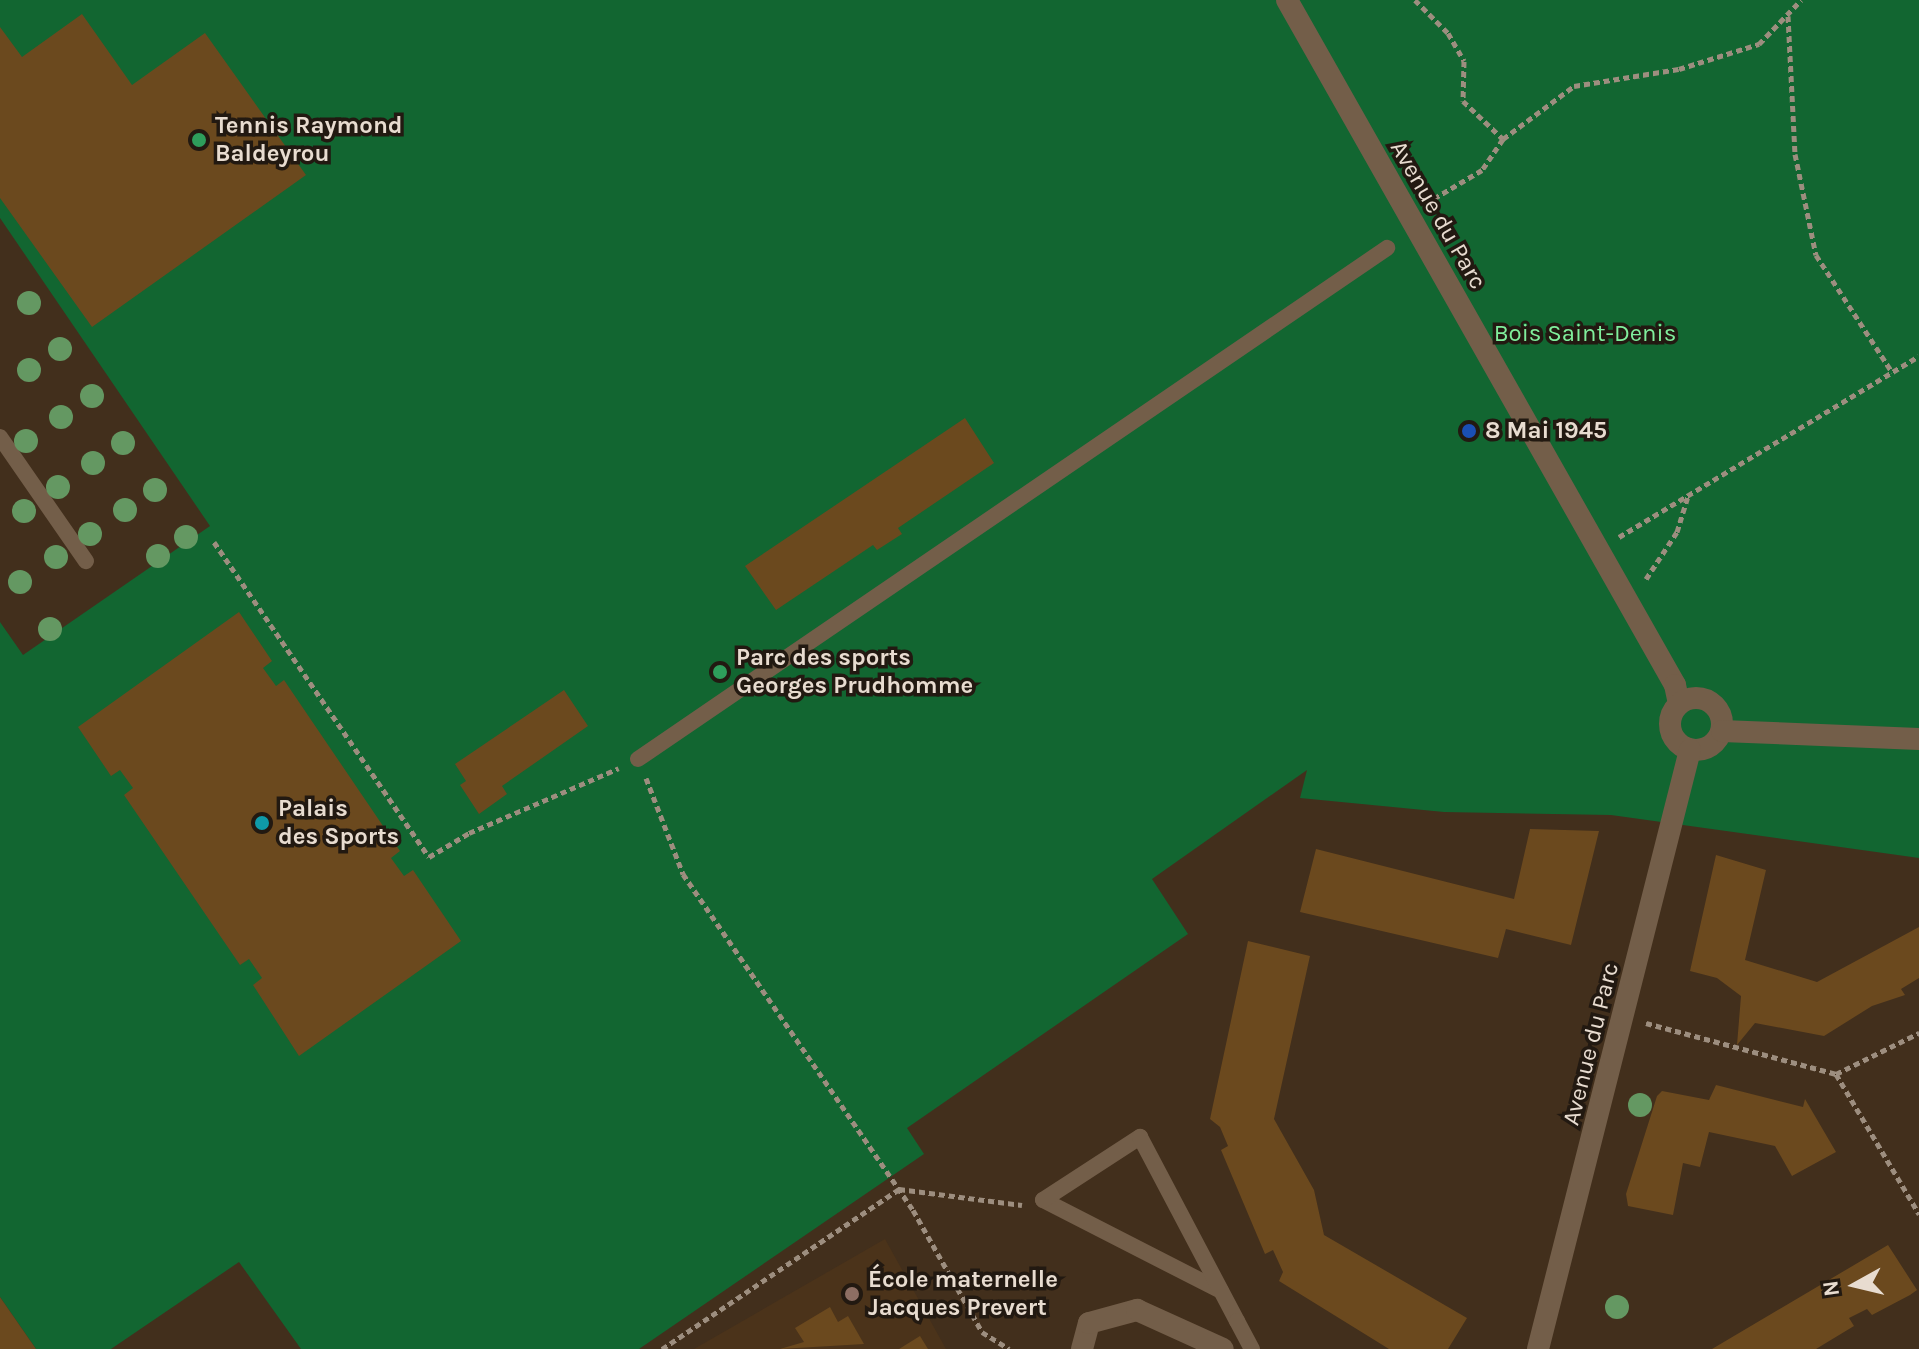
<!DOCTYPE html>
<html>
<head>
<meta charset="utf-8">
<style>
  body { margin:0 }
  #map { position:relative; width:1919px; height:1349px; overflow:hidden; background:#422f1c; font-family:Karla,sans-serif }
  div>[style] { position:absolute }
  .built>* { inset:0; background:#4b331a }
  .green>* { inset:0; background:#126631 }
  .building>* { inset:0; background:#6b491e }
  .path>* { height:5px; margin-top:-2.5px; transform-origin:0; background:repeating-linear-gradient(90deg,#9d8e7f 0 6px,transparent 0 10px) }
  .service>* { height:16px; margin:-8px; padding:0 8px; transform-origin:8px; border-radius:8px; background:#735e49 }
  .minor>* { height:22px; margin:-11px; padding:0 11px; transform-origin:11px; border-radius:11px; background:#735e49 }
  .minor>.ring { margin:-11px; padding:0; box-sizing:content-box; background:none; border:22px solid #735e49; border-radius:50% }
  .trees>* { width:24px; height:24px; margin:-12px; border-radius:50%; background:#649862 }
  .dots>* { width:22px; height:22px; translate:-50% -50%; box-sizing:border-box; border:4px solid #221911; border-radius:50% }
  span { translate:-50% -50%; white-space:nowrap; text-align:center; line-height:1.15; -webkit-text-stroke:7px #221911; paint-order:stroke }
  .poi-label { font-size:24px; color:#e8dcd0; font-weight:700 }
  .left { translate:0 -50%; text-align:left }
  .street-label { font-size:24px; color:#e8dcd0 }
  .park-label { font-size:24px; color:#80ee9c }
  .north { position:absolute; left:1815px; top:1245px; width:80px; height:80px; -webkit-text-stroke:6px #221911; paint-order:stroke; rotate:262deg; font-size:22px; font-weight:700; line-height:32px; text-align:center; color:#e8dcd0 }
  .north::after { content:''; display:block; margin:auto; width:28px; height:36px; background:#e8dcd0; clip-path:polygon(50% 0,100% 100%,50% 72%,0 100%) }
</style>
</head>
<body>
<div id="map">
  <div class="built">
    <div style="clip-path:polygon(885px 1239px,946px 1349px,694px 1349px)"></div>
  </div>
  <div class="green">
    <div style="clip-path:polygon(0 0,1919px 0,1919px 858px,1611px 815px,1444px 812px,1300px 798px,1307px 770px,1152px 879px,1188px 934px,907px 1128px,924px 1154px,639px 1349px,301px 1349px,239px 1262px,111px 1349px,36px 1349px,0 1297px,0 622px,23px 655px,210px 526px,0 218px)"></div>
  </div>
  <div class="building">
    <div style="clip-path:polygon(82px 14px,132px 85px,205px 33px,306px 175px,92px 327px,0 198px,0 27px,22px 57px)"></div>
    <div style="clip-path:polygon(965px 418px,994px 463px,898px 528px,902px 534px,877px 550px,873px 545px,776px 610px,745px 566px)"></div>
    <div style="clip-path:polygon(239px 612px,272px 661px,263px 668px,276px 686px,284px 680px,400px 851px,391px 858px,404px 876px,413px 870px,461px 941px,299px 1056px,253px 985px,262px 978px,249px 959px,240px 965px,124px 795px,133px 788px,120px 770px,111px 776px,78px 727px)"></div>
    <div style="clip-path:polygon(564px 690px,588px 726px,502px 786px,507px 794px,479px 814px,460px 785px,466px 781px,455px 764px)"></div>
    <div style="clip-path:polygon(1530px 829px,1599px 831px,1571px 945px,1506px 929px,1498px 958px,1300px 912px,1316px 849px,1514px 899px)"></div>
    <div style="clip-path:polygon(1716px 855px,1766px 870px,1745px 960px,1817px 982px,1919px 927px,1919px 978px,1901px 989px,1905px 995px,1872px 1006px,1824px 1036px,1755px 1023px,1737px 1045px,1741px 996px,1717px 978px,1690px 971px)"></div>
    <div style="clip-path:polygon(1248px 941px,1310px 956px,1274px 1119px,1314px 1190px,1324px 1235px,1467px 1318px,1448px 1349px,1389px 1349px,1279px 1281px,1283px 1272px,1273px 1250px,1265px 1254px,1221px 1150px,1228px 1146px,1220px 1127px,1210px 1119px)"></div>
    <div style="clip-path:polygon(1716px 1085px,1803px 1107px,1805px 1099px,1836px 1152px,1792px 1176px,1775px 1146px,1709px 1132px,1700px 1167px,1683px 1163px,1673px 1215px,1628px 1206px,1626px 1194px,1657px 1096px,1662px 1091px,1709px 1100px)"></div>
    <div style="clip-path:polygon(1888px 1245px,1917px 1290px,1910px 1295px,1872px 1315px,1867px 1309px,1849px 1318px,1854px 1326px,1816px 1349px,1712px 1349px)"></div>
    <div style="clip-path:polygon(0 1297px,36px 1349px,0 1349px)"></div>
    <div style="clip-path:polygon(830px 1307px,838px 1322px,848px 1316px,864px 1344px,780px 1349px,804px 1342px,795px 1328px)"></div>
    <div style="clip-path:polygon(920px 1336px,928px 1349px,899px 1349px)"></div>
  </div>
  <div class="path">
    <div style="left:1415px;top:0;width:47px;rotate:45deg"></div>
    <div style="left:1448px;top:33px;width:32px;rotate:60deg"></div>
    <div style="left:1464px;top:61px;width:40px;rotate:91.4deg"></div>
    <div style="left:1463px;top:101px;width:55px;rotate:43.5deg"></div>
    <div style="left:1503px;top:139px;width:37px;rotate:124deg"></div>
    <div style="left:1482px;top:170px;width:63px;rotate:149.3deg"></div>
    <div style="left:1788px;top:16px;width:138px;rotate:87.1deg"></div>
    <div style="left:1795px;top:154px;width:103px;rotate:78.3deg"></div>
    <div style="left:1816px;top:255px;width:140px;rotate:57deg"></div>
    <div style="left:1503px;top:139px;width:89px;rotate:-36.7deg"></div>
    <div style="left:1574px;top:86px;width:106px;rotate:-9.2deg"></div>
    <div style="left:1679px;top:69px;width:84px;rotate:-17.4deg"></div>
    <div style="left:1759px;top:44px;width:61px;rotate:-46.3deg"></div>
    <div style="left:1619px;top:537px;width:350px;rotate:-31.1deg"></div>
    <div style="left:214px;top:542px;width:381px;rotate:55.7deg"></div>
    <div style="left:429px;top:857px;width:47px;rotate:-31deg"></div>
    <div style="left:469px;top:833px;width:163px;rotate:-23.4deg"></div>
    <div style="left:1646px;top:579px;width:56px;rotate:-56.6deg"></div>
    <div style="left:1677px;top:532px;width:38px;rotate:-73deg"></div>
    <div style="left:646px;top:778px;width:103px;rotate:68.9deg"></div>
    <div style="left:683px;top:874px;width:407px;rotate:55.6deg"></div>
    <div style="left:913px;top:1210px;width:140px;rotate:60.5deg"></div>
    <div style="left:982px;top:1332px;width:32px;rotate:32deg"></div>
    <div style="left:1646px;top:1023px;width:197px;rotate:15deg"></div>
    <div style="left:1836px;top:1074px;width:163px;rotate:59.3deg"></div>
    <div style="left:1836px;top:1074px;width:93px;rotate:-26.3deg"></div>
    <div style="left:662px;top:1349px;width:286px;rotate:-34deg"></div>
    <div style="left:899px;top:1189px;width:124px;rotate:7.4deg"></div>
  </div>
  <div class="service">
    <div style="left:0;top:437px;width:151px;rotate:55.3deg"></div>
    <div style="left:638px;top:759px;width:907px;rotate:-34.3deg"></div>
    <div style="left:1221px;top:1291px;width:200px;rotate:-152.9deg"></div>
    <div style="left:1043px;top:1200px;width:116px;rotate:-33deg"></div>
    <div style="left:1140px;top:1137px;width:208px;rotate:62.2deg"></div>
    <div style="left:1237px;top:1321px;width:32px;rotate:62deg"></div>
  </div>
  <div class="minor">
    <div style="left:1287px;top:0;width:787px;rotate:60.47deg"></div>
    <div style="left:1675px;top:685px;width:19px;rotate:78deg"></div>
    <div class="ring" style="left:1670px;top:698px;width:30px;height:30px"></div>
    <div style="left:1722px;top:731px;width:197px;rotate:2.3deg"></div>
    <div style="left:1082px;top:1349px;width:27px;rotate:-75deg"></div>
    <div style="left:1089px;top:1323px;width:50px;rotate:-15.2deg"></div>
    <div style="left:1137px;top:1310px;width:94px;rotate:24.4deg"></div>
    <div style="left:1538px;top:1349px;width:618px;rotate:-75.76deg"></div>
  </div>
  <div class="trees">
    <div style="left:29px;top:303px"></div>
    <div style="left:60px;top:349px"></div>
    <div style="left:29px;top:370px"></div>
    <div style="left:92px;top:396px"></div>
    <div style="left:61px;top:417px"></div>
    <div style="left:26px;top:441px"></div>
    <div style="left:123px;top:443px"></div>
    <div style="left:93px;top:463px"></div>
    <div style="left:58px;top:487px"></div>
    <div style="left:155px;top:490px"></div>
    <div style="left:125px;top:510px"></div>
    <div style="left:24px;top:511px"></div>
    <div style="left:90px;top:534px"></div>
    <div style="left:186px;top:537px"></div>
    <div style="left:158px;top:556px"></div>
    <div style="left:56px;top:557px"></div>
    <div style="left:20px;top:582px"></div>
    <div style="left:50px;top:629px"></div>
    <div style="left:1640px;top:1105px"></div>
    <div style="left:1617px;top:1307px"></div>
  </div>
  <div class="dots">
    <div style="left:199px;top:140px;background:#2e9e5b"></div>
    <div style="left:1469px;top:431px;background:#1a4fb4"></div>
    <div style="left:720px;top:672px;background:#2e9e5b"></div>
    <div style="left:262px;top:823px;background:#0f9aa8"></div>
    <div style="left:852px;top:1294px;background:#8d6e63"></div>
  </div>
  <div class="poi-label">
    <span class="left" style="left:215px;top:140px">Tennis Raymond<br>Baldeyrou</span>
    <span class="left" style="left:1485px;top:431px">8 Mai 1945</span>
    <span class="left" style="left:736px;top:672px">Parc des sports<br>Georges Prudhomme</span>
    <span class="left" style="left:278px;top:823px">Palais<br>des Sports</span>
    <span class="left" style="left:868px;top:1294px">École maternelle<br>Jacques Prevert</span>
  </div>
  <div class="street-label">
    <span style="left:1438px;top:215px;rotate:60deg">Avenue du Parc</span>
    <span style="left:1591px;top:1044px;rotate:-76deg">Avenue du Parc</span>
  </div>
  <div class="park-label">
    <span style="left:1585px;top:334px">Bois Saint-Denis</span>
  </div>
  <div class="north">N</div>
</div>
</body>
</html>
